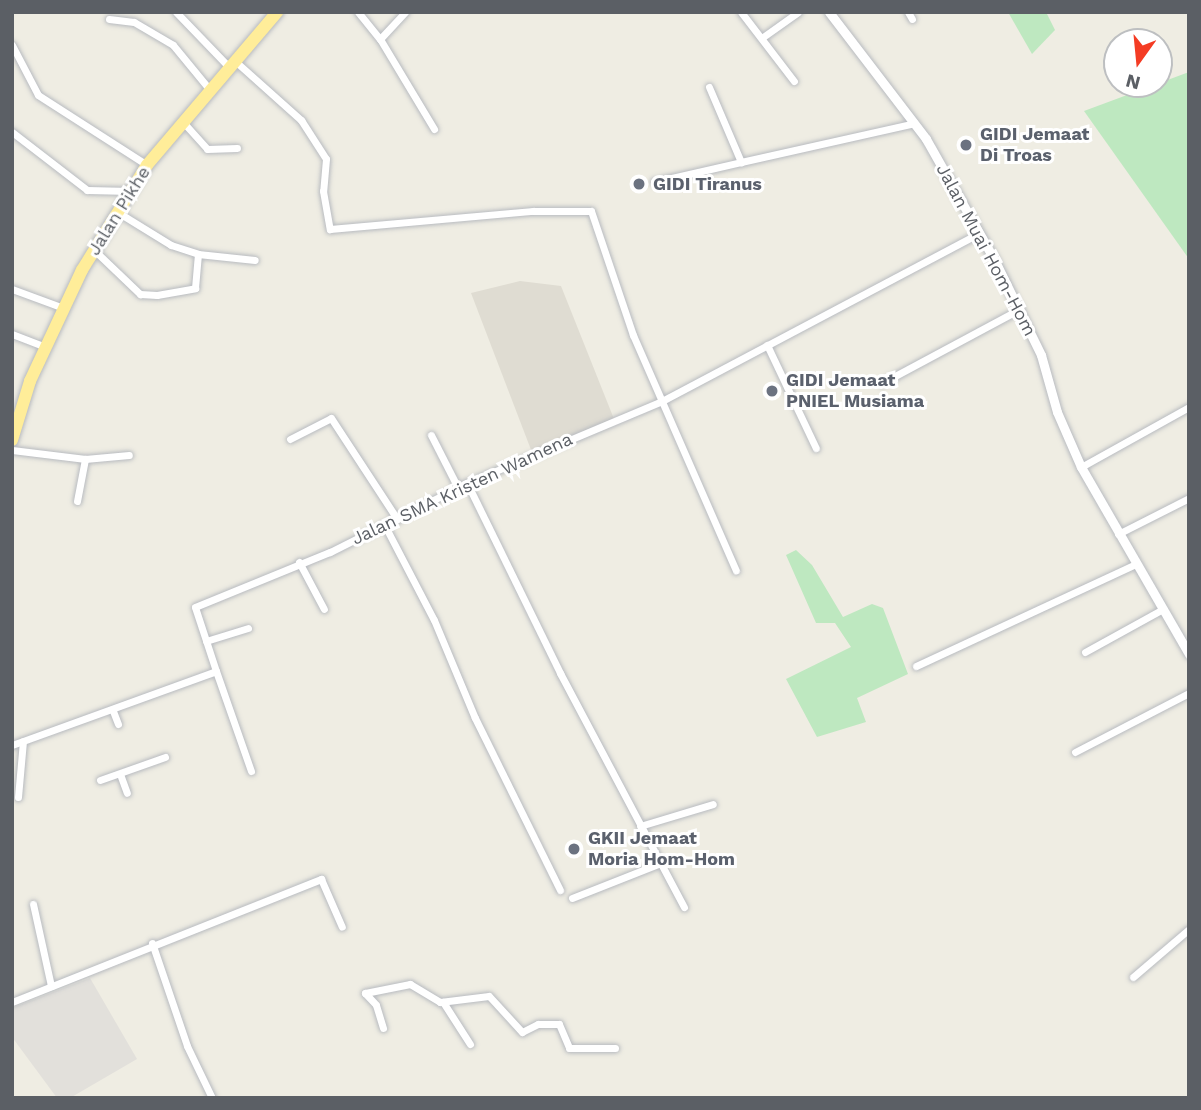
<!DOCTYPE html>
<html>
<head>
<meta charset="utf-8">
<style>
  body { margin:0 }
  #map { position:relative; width:1201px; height:1110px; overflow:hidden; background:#efede3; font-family:"Work Sans",sans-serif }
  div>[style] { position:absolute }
  .industrial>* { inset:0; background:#e2e0db }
  .education>* { inset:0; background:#dfdcd2 }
  .green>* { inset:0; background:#bee8c0 }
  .roads { filter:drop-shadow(0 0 2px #b8bbc0) drop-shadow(0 0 2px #b8bbc0) }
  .minor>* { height:7px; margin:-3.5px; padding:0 3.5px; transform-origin:3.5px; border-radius:3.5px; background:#fff }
  .tertiary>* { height:9px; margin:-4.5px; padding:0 4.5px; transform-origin:4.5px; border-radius:4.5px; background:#fff }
  .trunk>* { height:12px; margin:-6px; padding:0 6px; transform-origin:6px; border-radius:6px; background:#ffed99 }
  .dots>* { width:19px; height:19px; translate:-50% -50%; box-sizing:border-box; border:4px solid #fff; border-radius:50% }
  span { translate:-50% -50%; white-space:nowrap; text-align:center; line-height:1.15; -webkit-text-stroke:6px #fff; paint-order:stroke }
  .worship-label { font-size:18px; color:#5b616d; font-weight:700 }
  .left { translate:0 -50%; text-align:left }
  .street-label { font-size:18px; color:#5b5f65 }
  .frame { position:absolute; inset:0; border:14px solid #5b5f65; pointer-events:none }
  .north { position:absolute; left:1103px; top:28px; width:70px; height:70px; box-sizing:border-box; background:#fff; border:2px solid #bdbfc1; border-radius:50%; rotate:195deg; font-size:19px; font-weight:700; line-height:28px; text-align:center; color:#5b5f65 }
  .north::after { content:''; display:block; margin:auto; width:24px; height:32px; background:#f43c24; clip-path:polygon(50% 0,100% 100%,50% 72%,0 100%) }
</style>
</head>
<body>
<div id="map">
  <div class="industrial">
    <div style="clip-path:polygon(90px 978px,137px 1059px,70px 1098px,57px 1098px,12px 1037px,12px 1008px)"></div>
  </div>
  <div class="education">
    <div style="clip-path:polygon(520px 281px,561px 286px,614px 419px,533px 455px,471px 293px)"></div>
  </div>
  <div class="green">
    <div style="clip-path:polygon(1008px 12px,1046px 12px,1055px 30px,1032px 54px)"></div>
    <div style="clip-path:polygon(1189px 72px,1189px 259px,1084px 111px)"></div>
    <div style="clip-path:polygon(796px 550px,812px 565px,843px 617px,872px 604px,883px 608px,908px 674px,857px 698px,866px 722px,817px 737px,786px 679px,851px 647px,835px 623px,816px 623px,786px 555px)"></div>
  </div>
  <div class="roads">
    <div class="minor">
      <div style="left:176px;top:12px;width:76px;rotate:46.1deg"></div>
      <div style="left:358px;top:12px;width:35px;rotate:51deg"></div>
      <div style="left:380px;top:39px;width:105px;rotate:59deg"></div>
      <div style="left:741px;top:12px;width:87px;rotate:52.5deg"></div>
      <div style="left:908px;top:12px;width:8px;rotate:60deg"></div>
      <div style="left:109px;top:19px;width:25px;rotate:7deg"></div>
      <div style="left:134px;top:22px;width:45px;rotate:30.5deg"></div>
      <div style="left:173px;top:45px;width:58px;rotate:50.6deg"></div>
      <div style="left:763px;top:37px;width:43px;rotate:-35.5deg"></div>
      <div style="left:380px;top:39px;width:37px;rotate:-47deg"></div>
      <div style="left:12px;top:45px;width:56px;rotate:62.5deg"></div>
      <div style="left:38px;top:95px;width:130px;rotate:32.7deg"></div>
      <div style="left:235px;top:61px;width:89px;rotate:41.8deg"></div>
      <div style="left:301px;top:120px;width:46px;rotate:57.3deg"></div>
      <div style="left:326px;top:159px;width:32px;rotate:95deg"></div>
      <div style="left:323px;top:191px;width:39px;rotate:80deg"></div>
      <div style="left:330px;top:229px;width:204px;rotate:-5.1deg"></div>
      <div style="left:533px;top:211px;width:58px"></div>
      <div style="left:591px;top:211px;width:131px;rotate:71.3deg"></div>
      <div style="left:633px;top:335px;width:257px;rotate:66.4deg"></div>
      <div style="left:709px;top:87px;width:82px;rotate:66.9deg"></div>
      <div style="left:741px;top:162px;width:178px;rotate:-12.6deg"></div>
      <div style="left:183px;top:122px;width:36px;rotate:48deg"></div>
      <div style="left:207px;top:149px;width:30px;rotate:-2deg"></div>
      <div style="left:12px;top:132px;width:95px;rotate:37.7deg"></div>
      <div style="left:87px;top:190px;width:44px;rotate:1.3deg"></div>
      <div style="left:654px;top:182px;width:89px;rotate:-12.9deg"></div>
      <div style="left:119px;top:213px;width:61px;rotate:31.6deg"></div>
      <div style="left:171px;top:245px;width:28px;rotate:18deg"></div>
      <div style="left:198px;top:254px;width:57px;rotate:6deg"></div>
      <div style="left:94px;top:250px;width:64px;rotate:43.7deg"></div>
      <div style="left:140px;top:294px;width:17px;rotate:3deg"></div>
      <div style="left:157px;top:295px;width:39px;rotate:-10deg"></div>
      <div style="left:195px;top:288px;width:34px;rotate:-85deg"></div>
      <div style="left:12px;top:289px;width:52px;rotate:20.2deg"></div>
      <div style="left:12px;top:334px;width:34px;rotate:21deg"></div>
      <div style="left:767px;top:345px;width:114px;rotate:64.6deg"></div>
      <div style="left:882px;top:383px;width:157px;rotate:-28.2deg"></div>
      <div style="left:431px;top:435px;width:59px;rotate:63deg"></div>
      <div style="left:290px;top:439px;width:46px;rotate:-27.1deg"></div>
      <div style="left:331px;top:418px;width:121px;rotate:56.8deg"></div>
      <div style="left:12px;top:450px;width:74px;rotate:7deg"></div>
      <div style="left:85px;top:459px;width:44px;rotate:-5.2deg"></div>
      <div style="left:1081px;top:467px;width:124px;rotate:-29.1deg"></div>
      <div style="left:467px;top:483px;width:212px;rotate:63.9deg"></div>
      <div style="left:560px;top:673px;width:265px;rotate:62.1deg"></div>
      <div style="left:77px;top:501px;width:43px;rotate:-79.2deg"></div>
      <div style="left:384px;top:524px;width:108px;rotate:62.5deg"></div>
      <div style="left:434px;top:620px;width:106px;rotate:67.3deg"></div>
      <div style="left:475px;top:718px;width:192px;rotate:63.7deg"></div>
      <div style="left:1118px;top:534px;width:80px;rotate:-26.9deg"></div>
      <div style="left:299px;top:562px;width:53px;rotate:62deg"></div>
      <div style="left:206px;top:641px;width:44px;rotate:-17.2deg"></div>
      <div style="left:1085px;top:652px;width:87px;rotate:-28.9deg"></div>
      <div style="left:916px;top:666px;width:242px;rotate:-24.9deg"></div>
      <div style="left:216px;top:671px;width:106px;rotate:70.7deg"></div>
      <div style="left:113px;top:711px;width:14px;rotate:69deg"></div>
      <div style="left:12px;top:745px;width:217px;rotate:-19.9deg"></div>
      <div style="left:216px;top:671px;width:67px;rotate:-108.2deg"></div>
      <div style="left:195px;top:607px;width:146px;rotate:-22.2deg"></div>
      <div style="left:330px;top:552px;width:153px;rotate:-26.7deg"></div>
      <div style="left:467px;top:483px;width:212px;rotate:-22.8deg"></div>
      <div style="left:662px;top:401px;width:357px;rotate:-27.9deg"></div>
      <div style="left:1075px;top:752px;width:128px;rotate:-27.4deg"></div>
      <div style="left:120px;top:774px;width:20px;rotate:70deg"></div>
      <div style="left:100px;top:780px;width:69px;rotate:-19.5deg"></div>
      <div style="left:18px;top:797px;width:56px;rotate:-84.9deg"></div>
      <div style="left:640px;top:826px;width:76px;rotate:-16.8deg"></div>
      <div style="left:572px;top:898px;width:96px;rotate:-21.5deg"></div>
      <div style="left:33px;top:904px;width:84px;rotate:77.6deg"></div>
      <div style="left:152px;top:943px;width:109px;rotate:71.2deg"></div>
      <div style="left:187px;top:1046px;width:58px;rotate:64.3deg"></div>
      <div style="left:1133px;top:977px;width:74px;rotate:-40.6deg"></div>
      <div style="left:365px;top:993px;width:46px;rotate:-11.3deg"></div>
      <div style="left:410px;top:984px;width:35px;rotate:31deg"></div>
      <div style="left:440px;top:1002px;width:49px;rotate:-7deg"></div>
      <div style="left:489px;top:996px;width:49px;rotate:47.5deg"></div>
      <div style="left:522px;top:1032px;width:18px;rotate:-27deg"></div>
      <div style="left:538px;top:1024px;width:21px"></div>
      <div style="left:559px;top:1024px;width:26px;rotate:67deg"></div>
      <div style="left:569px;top:1048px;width:46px"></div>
      <div style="left:365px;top:993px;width:16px;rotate:47deg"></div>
      <div style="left:376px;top:1005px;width:24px;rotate:73deg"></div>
      <div style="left:12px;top:1002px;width:333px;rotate:-21.7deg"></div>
      <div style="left:321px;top:879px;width:52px;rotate:66.4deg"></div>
      <div style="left:443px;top:1002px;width:50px;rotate:57.3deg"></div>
    </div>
    <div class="tertiary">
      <div style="left:829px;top:12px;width:160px;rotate:52.6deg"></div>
      <div style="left:926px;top:139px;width:140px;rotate:60.5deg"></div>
      <div style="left:995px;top:261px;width:105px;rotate:63.9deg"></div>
      <div style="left:1041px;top:355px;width:59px;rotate:74.3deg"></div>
      <div style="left:1057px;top:412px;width:60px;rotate:66.4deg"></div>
      <div style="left:1081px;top:467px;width:216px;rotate:60deg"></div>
    </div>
    <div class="trunk">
      <div style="left:12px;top:440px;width:62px;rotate:-73deg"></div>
      <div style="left:30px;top:381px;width:123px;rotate:-64.9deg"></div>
      <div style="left:82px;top:270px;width:123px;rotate:-58.2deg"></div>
      <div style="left:147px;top:165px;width:201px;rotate:-49.6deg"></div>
    </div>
  </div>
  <div class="dots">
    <div style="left:966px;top:145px;background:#6b7280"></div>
    <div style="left:639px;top:184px;background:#6b7280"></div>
    <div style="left:772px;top:391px;background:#6b7280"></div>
    <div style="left:574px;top:849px;background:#6b7280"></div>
  </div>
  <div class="worship-label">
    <span class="left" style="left:980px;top:145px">GIDI Jemaat<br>Di Troas</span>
    <span class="left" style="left:653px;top:184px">GIDI Tiranus</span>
    <span class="left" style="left:786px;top:391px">GIDI Jemaat<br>PNIEL Musiama</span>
    <span class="left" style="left:588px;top:849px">GKII Jemaat<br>Moria Hom-Hom</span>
  </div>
  <div class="street-label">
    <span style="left:119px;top:211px;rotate:-58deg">Jalan Pikhe</span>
    <span style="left:986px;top:250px;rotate:62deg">Jalan Muai Hom-Hom</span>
    <span style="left:462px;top:489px;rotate:-25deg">Jalan SMA Kristen Wamena</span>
  </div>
  <div class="frame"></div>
  <div class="north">N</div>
</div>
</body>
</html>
